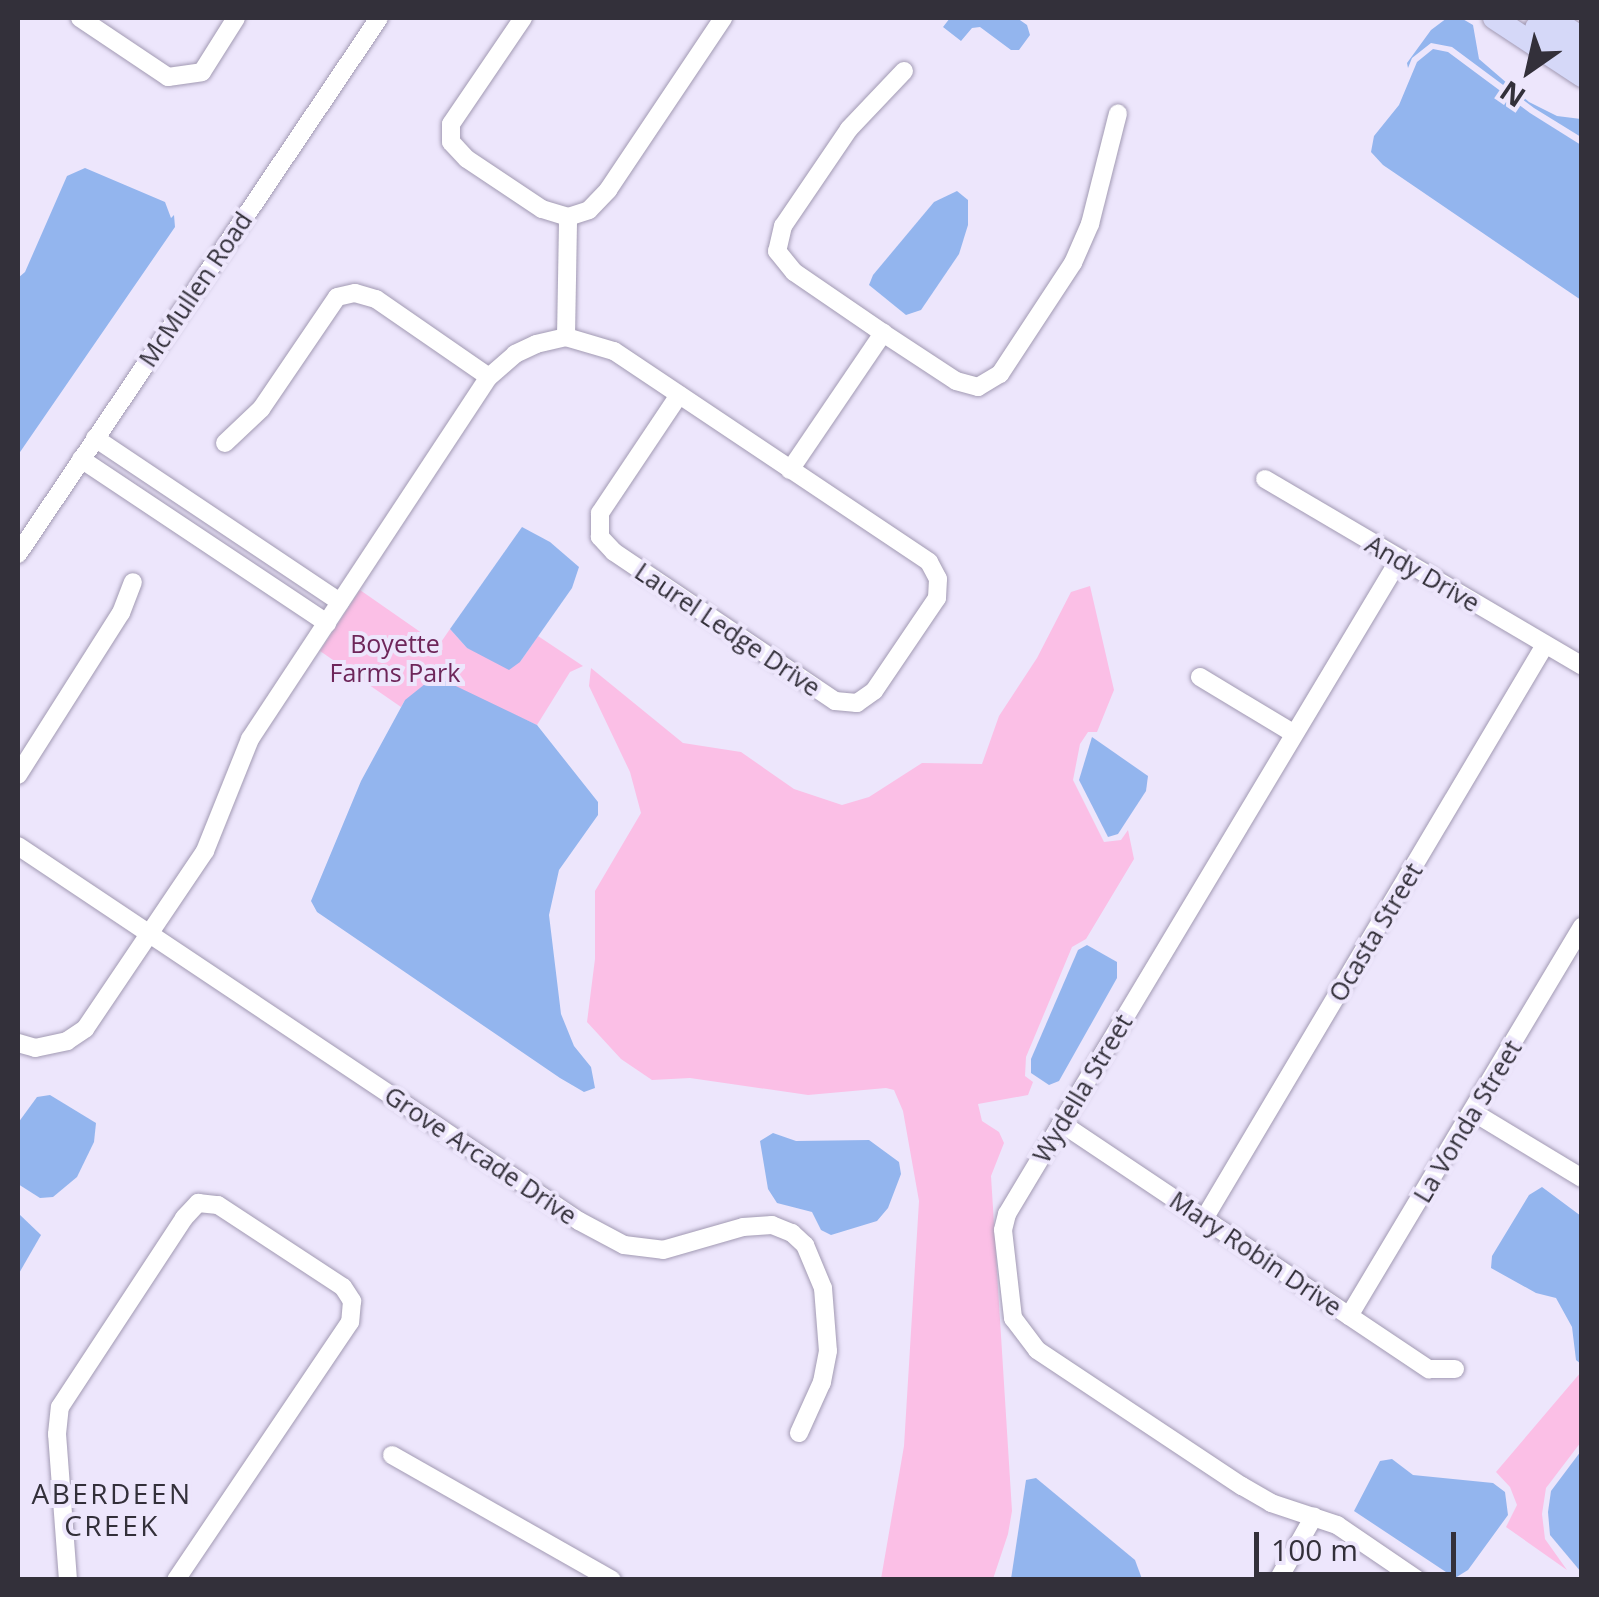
<!DOCTYPE html>
<html>
<head>
<meta charset="utf-8">
<style>
  body { margin:0 }
  #map { position:relative; width:1599px; height:1597px; overflow:hidden; background:#ede6fc; font-family:"Open Sans",sans-serif }
  div>[style] { position:absolute }
  .green>* { inset:0; background:#fbbfe6 }
  .water>* { inset:0; background:#93b5ee }
  .roads { filter:drop-shadow(0 0 2px #a29ab3) drop-shadow(0 0 2px #a29ab3) }
  .minor>* { height:18px; margin:-9px; padding:0 9px; transform-origin:9px; border-radius:9px; background:#fff }
  .major>* { height:22px; margin:-11px; padding:0 11px; transform-origin:11px; border-radius:11px; background:#d5d8f8 }
  span { translate:-50% -50%; white-space:nowrap; text-align:center; line-height:1.15; -webkit-text-stroke:8px #ede6fc; paint-order:stroke }
  .street-label { font-size:25px; color:#33303a }
  .park-label { font-size:25px; color:#6e265a }
  .neighbourhood-label { font-size:28px; color:#33303a; letter-spacing:2.5px }
  .frame { position:absolute; inset:0; border:20px solid #33303a; pointer-events:none }
  .north { position:absolute; left:1479px; top:20px; width:100px; height:100px; -webkit-text-stroke:8px #ede6fc; paint-order:stroke; rotate:214deg; font-size:28px; font-weight:700; line-height:40px; text-align:center; color:#33303a }
  .north::after { content:''; display:block; margin:auto; width:35px; height:45px; background:#33303a; clip-path:polygon(50% 0,100% 100%,50% 72%,0 100%) }
  .scale { position:absolute; left:1254px; top:1532px; width:202px; height:45px; box-sizing:border-box; border:5px solid #33303a; border-top:0; padding-left:12px; font-size:30px; line-height:35px; white-space:nowrap; color:#33303a; -webkit-text-stroke:8px #ede6fc; paint-order:stroke }
</style>
</head>
<body>
<div id="map">
  <div class="green">
    <div style="clip-path:polygon(1090px 586px,1114px 690px,1097px 732px,1088px 732px,1080px 744px,1073px 780px,1104px 842px,1121px 840px,1128px 830px,1134px 859px,1086px 939px,1072px 947px,1026px 1057px,1025px 1076px,1033px 1082px,1028px 1095px,978px 1104px,982px 1121px,999px 1132px,1004px 1143px,991px 1176px,1012px 1511px,1008px 1534px,993px 1579px,881px 1579px,904px 1446px,919px 1201px,903px 1111px,894px 1090px,886px 1088px,808px 1095px,690px 1078px,652px 1080px,621px 1059px,587px 1022px,595px 959px,595px 891px,641px 813px,630px 772px,589px 686px,591px 668px,683px 743px,741px 752px,794px 789px,842px 805px,869px 797px,922px 763px,982px 764px,999px 716px,1037px 658px,1071px 592px)"></div>
    <div style="clip-path:polygon(360px 590px,439px 645px,450px 629px,467px 648px,520px 662px,538px 636px,583px 666px,570px 672px,537px 725px,501px 709px,405px 700px,401px 707px,320px 651px)"></div>
    <div style="clip-path:polygon(1581px 1372px,1581px 1442px,1546px 1488px,1542px 1514px,1545px 1539px,1567px 1570px,1506px 1527px,1517px 1505px,1510px 1487px,1496px 1472px)"></div>
  </div>
  <div class="water">
    <div style="clip-path:polygon(950px 18px,1017px 18px,1027px 25px,1030px 35px,1019px 50px,1011px 50px,980px 27px,972px 28px,961px 41px,943px 27px)"></div>
    <div style="clip-path:polygon(1447px 18px,1461px 18px,1473px 25px,1479px 59px,1529px 102px,1557px 116px,1581px 119px,1581px 137px,1534px 108px,1452px 47px,1431px 43px,1412px 58px,1408px 68px,1407px 63px,1431px 30px)"></div>
    <div style="clip-path:polygon(1433px 49px,1448px 52px,1530px 113px,1581px 145px,1581px 300px,1383px 165px,1371px 152px,1374px 136px,1399px 105px,1417px 62px)"></div>
    <div style="clip-path:polygon(85px 168px,165px 202px,171px 218px,174px 215px,175px 227px,18px 455px,18px 278px,25px 272px,67px 176px)"></div>
    <div style="clip-path:polygon(957px 191px,968px 200px,968px 225px,959px 254px,921px 310px,906px 315px,869px 285px,873px 275px,934px 202px)"></div>
    <div style="clip-path:polygon(522px 527px,550px 542px,579px 567px,572px 588px,520px 662px,509px 670px,467px 648px,450px 629px)"></div>
    <div style="clip-path:polygon(435px 676px,537px 725px,598px 802px,598px 815px,559px 870px,549px 915px,561px 1014px,574px 1046px,591px 1067px,595px 1088px,584px 1092px,560px 1078px,317px 912px,311px 901px,361px 781px,405px 700px)"></div>
    <div style="clip-path:polygon(1092px 737px,1148px 776px,1146px 791px,1118px 834px,1108px 837px,1079px 780px)"></div>
    <div style="clip-path:polygon(1087px 945px,1117px 962px,1117px 978px,1059px 1081px,1049px 1085px,1031px 1073px,1031px 1059px,1078px 950px)"></div>
    <div style="clip-path:polygon(50px 1095px,96px 1123px,94px 1142px,77px 1177px,53px 1197px,40px 1198px,18px 1184px,18px 1123px,37px 1097px)"></div>
    <div style="clip-path:polygon(773px 1133px,796px 1141px,869px 1140px,899px 1162px,901px 1174px,888px 1208px,877px 1221px,831px 1235px,821px 1230px,812px 1212px,777px 1203px,768px 1189px,760px 1141px)"></div>
    <div style="clip-path:polygon(1542px 1187px,1581px 1216px,1581px 1364px,1576px 1360px,1572px 1327px,1556px 1298px,1536px 1293px,1491px 1268px,1492px 1256px,1529px 1195px)"></div>
    <div style="clip-path:polygon(18px 1213px,41px 1235px,18px 1275px)"></div>
    <div style="clip-path:polygon(1581px 1451px,1581px 1572px,1550px 1535px,1548px 1512px,1551px 1491px)"></div>
    <div style="clip-path:polygon(1392px 1459px,1413px 1475px,1493px 1483px,1505px 1492px,1508px 1515px,1468px 1570px,1455px 1578px,1354px 1511px,1380px 1461px)"></div>
    <div style="clip-path:polygon(1036px 1478px,1135px 1560px,1142px 1579px,1011px 1579px,1026px 1480px)"></div>
  </div>
  <div class="roads">
    <div class="minor">
      <div style="left:80px;top:18px;width:106px;rotate:33.8deg"></div>
      <div style="left:168px;top:77px;width:34px;rotate:-8deg"></div>
      <div style="left:202px;top:72px;width:64px;rotate:-57.8deg"></div>
      <div style="left:523px;top:18px;width:128px;rotate:124.2deg"></div>
      <div style="left:451px;top:124px;width:18px;rotate:90deg"></div>
      <div style="left:451px;top:142px;width:23px;rotate:47deg"></div>
      <div style="left:467px;top:159px;width:90px;rotate:33.7deg"></div>
      <div style="left:542px;top:209px;width:27px;rotate:17deg"></div>
      <div style="left:568px;top:217px;width:22px;rotate:-18deg"></div>
      <div style="left:589px;top:210px;width:28px;rotate:-46deg"></div>
      <div style="left:608px;top:190px;width:207px;rotate:-56.2deg"></div>
      <div style="left:904px;top:71px;width:80px;rotate:133.5deg"></div>
      <div style="left:849px;top:129px;width:117px;rotate:124.2deg"></div>
      <div style="left:783px;top:226px;width:26px;rotate:103deg"></div>
      <div style="left:777px;top:251px;width:27px;rotate:51deg"></div>
      <div style="left:794px;top:272px;width:108px;rotate:34.4deg"></div>
      <div style="left:883px;top:333px;width:87px;rotate:33.3deg"></div>
      <div style="left:956px;top:381px;width:23px;rotate:15deg"></div>
      <div style="left:978px;top:387px;width:26px;rotate:-31deg"></div>
      <div style="left:1000px;top:374px;width:133px;rotate:-56.7deg"></div>
      <div style="left:1073px;top:263px;width:43px;rotate:-66.4deg"></div>
      <div style="left:1090px;top:224px;width:114px;rotate:-75.8deg"></div>
      <div style="left:566px;top:337px;width:120px;rotate:-89deg"></div>
      <div style="left:95px;top:438px;width:295px;rotate:33.8deg"></div>
      <div style="left:225px;top:443px;width:50px;rotate:-43.4deg"></div>
      <div style="left:261px;top:409px;width:135px;rotate:-55.8deg"></div>
      <div style="left:337px;top:297px;width:18px;rotate:-13deg"></div>
      <div style="left:355px;top:293px;width:22px;rotate:16deg"></div>
      <div style="left:376px;top:299px;width:137px;rotate:34.6deg"></div>
      <div style="left:81px;top:459px;width:296px;rotate:33.7deg"></div>
      <div style="left:790px;top:470px;width:166px;rotate:-55.8deg"></div>
      <div style="left:1265px;top:479px;width:368px;rotate:30.5deg"></div>
      <div style="left:18px;top:554px;width:646px;rotate:-56.04deg"></div>
      <div style="left:1399px;top:560px;width:762px;rotate:120.94deg"></div>
      <div style="left:1007px;top:1214px;width:16px;rotate:104deg"></div>
      <div style="left:1003px;top:1230px;width:89px;rotate:83.5deg"></div>
      <div style="left:1013px;top:1318px;width:40px;rotate:53deg"></div>
      <div style="left:1037px;top:1350px;width:246px;rotate:33.6deg"></div>
      <div style="left:1242px;top:1486px;width:34px;rotate:30deg"></div>
      <div style="left:1271px;top:1503px;width:70px;rotate:18.4deg"></div>
      <div style="left:1337px;top:1525px;width:98px;rotate:34.2deg"></div>
      <div style="left:1200px;top:677px;width:109px;rotate:31.1deg"></div>
      <div style="left:18px;top:775px;width:192px;rotate:-57.6deg"></div>
      <div style="left:121px;top:613px;width:33px;rotate:-69deg"></div>
      <div style="left:18px;top:846px;width:675px;rotate:33.76deg"></div>
      <div style="left:579px;top:1221px;width:51px;rotate:28.1deg"></div>
      <div style="left:624px;top:1245px;width:39px;rotate:7deg"></div>
      <div style="left:663px;top:1250px;width:83px;rotate:-16deg"></div>
      <div style="left:743px;top:1227px;width:29px;rotate:-4deg"></div>
      <div style="left:772px;top:1225px;width:22px;rotate:22deg"></div>
      <div style="left:792px;top:1233px;width:18px;rotate:43deg"></div>
      <div style="left:805px;top:1245px;width:47px;rotate:67.3deg"></div>
      <div style="left:823px;top:1288px;width:63px;rotate:85.5deg"></div>
      <div style="left:828px;top:1351px;width:32px;rotate:101deg"></div>
      <div style="left:822px;top:1382px;width:56px;rotate:114.3deg"></div>
      <div style="left:18px;top:1043px;width:18px;rotate:16deg"></div>
      <div style="left:35px;top:1048px;width:33px;rotate:-12deg"></div>
      <div style="left:67px;top:1041px;width:22px;rotate:-34deg"></div>
      <div style="left:85px;top:1029px;width:215px;rotate:-56deg"></div>
      <div style="left:205px;top:851px;width:121px;rotate:-68.1deg"></div>
      <div style="left:250px;top:739px;width:434px;rotate:-56.6deg"></div>
      <div style="left:489px;top:377px;width:35px;rotate:-41deg"></div>
      <div style="left:515px;top:354px;width:23px;rotate:-25deg"></div>
      <div style="left:536px;top:344px;width:31px;rotate:-13deg"></div>
      <div style="left:566px;top:337px;width:50px;rotate:16.3deg"></div>
      <div style="left:614px;top:351px;width:379px;rotate:33.8deg"></div>
      <div style="left:929px;top:562px;width:19px;rotate:62deg"></div>
      <div style="left:938px;top:579px;width:19px;rotate:93deg"></div>
      <div style="left:937px;top:598px;width:112px;rotate:124.1deg"></div>
      <div style="left:874px;top:691px;width:21px;rotate:145deg"></div>
      <div style="left:857px;top:703px;width:22px;rotate:-175deg"></div>
      <div style="left:835px;top:701px;width:267px;rotate:-146deg"></div>
      <div style="left:614px;top:552px;width:21px;rotate:-133deg"></div>
      <div style="left:600px;top:537px;width:24px;rotate:-90deg"></div>
      <div style="left:600px;top:513px;width:142px;rotate:-56.2deg"></div>
      <div style="left:1473px;top:1112px;width:127px;rotate:31.2deg"></div>
      <div style="left:1061px;top:1123px;width:443px;rotate:33.8deg"></div>
      <div style="left:1429px;top:1369px;width:26px"></div>
      <div style="left:1204px;top:1219px;width:668px;rotate:-59.29deg"></div>
      <div style="left:1349px;top:1316px;width:454px;rotate:-59.1deg"></div>
      <div style="left:392px;top:1455px;width:253px;rotate:29.6deg"></div>
      <div style="left:68px;top:1580px;width:146px;rotate:-94.3deg"></div>
      <div style="left:57px;top:1434px;width:27px;rotate:-84deg"></div>
      <div style="left:60px;top:1407px;width:226px;rotate:-56.7deg"></div>
      <div style="left:184px;top:1218px;width:21px;rotate:-47deg"></div>
      <div style="left:198px;top:1203px;width:20px;rotate:6deg"></div>
      <div style="left:218px;top:1205px;width:149px;rotate:33.3deg"></div>
      <div style="left:343px;top:1287px;width:17px;rotate:57deg"></div>
      <div style="left:352px;top:1301px;width:21px;rotate:95deg"></div>
      <div style="left:350px;top:1322px;width:311px;rotate:124deg"></div>
      <div style="left:1278px;top:1580px;width:73px;rotate:-60.6deg"></div>
    </div>
    <div class="major">
      <div style="left:1494px;top:18px;width:105px;rotate:33.4deg"></div>
      <div style="left:1551px;top:18px;width:37px;rotate:33deg"></div>
      <div style="left:1536px;top:28px;width:52px;rotate:27.6deg"></div>
    </div>
  </div>
  <div class="street-label">
    <span style="left:195px;top:289px;rotate:-56deg">McMullen Road</span>
    <span style="left:1423px;top:573px;rotate:30deg">Andy Drive</span>
    <span style="left:728px;top:629px;rotate:34deg">Laurel Ledge Drive</span>
    <span style="left:1375px;top:932px;rotate:-59deg">Ocasta Street</span>
    <span style="left:1082px;top:1088px;rotate:-59deg">Wydella Street</span>
    <span style="left:1467px;top:1121px;rotate:-59deg">La Vonda Street</span>
    <span style="left:481px;top:1155px;rotate:34deg">Grove Arcade Drive</span>
    <span style="left:1256px;top:1253px;rotate:34deg">Mary Robin Drive</span>
  </div>
  <div class="park-label">
    <span style="left:395px;top:658px">Boyette<br>Farms Park</span>
  </div>
  <div class="neighbourhood-label">
    <span style="left:112px;top:1509px">ABERDEEN<br>CREEK</span>
  </div>
  <div class="frame"></div>
  <div class="north">N</div>
  <div class="scale">100 m</div>
</div>
</body>
</html>
